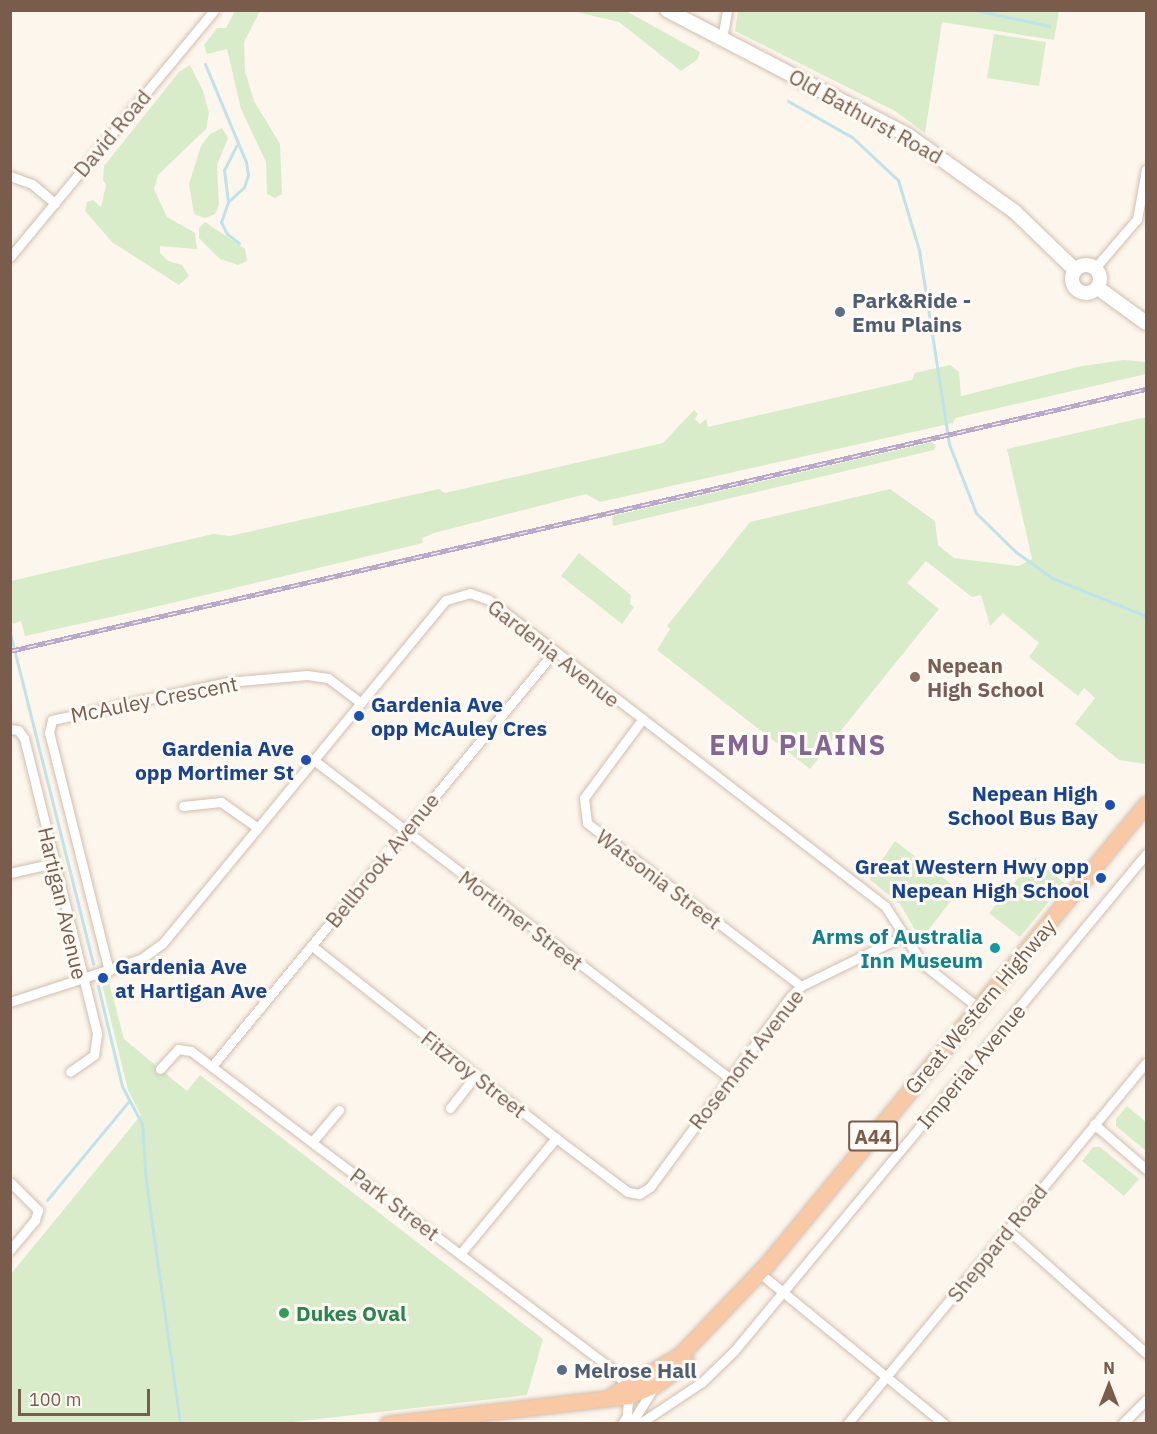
<!DOCTYPE html>
<html>
<head>
<meta charset="utf-8">
<style>
  body { margin:0 }
  #map { position:relative; width:1157px; height:1434px; overflow:hidden; background:#fdf6ec; font-family:"IBM Plex Sans",sans-serif }
  div>[style] { position:absolute }
  .green>* { inset:0; background:#d8ecc9 }
  .stream>* { height:3px; margin:-1.5px; padding:0 1.5px; transform-origin:1.5px; border-radius:1.5px; background:#bfe3e8 }
  .roads { filter:drop-shadow(0 0 2px #d1beb0) drop-shadow(0 0 2px #d1beb0) }
  .minor>* { height:9px; margin:-4.5px; padding:0 4.5px; transform-origin:4.5px; border-radius:4.5px; background:#fff }
  .secondary>* { height:14px; margin:-7px; padding:0 7px; transform-origin:7px; border-radius:7px; background:#fff }
  .secondary>.ring { margin:-7px; padding:0; box-sizing:content-box; background:none; border:14px solid #fff; border-radius:50% }
  .trunk>* { height:15px; margin:-7.5px; padding:0 7.5px; transform-origin:7.5px; border-radius:7.5px; background:#f9c8a4 }
  .rail>* { height:5px; margin-top:-2.5px; transform-origin:0; background:repeating-linear-gradient(90deg,#fffaf3 0 9px,#b9a8c9 0 18px); box-sizing:border-box; border-block:2px solid #b9a8c9 }
  .dots>* { width:16px; height:16px; translate:-50% -50%; box-sizing:border-box; border:3px solid #fffaf3; border-radius:50% }
  span { translate:-50% -50%; white-space:nowrap; text-align:center; line-height:1.15; -webkit-text-stroke:6px #fffaf3; paint-order:stroke }
  .shield-label span { padding:2px 4px; background:#fffaf3; border:2px solid; border-radius:4px; -webkit-text-stroke-width:0 }
  .shield-label { font-size:20px; color:#7a5c4d; font-weight:700 }
  .street-label { font-size:21px; color:#7a5c4d }
  .service-label { font-size:21px; color:#4e5e75; font-weight:700 }
  .left { translate:0 -50%; text-align:left }
  .education-label { font-size:21px; color:#785e54; font-weight:700 }
  .transit-label { font-size:21px; color:#164399; font-weight:700 }
  .right { translate:-100% -50%; text-align:right }
  .culture-label { font-size:21px; color:#0d838f; font-weight:700 }
  .leisure-label { font-size:21px; color:#27864d; font-weight:700 }
  .district-label { font-size:27px; color:#846695; font-weight:700; letter-spacing:1.5px }
  .frame { position:absolute; inset:0; border:12px solid #7a5c4d; pointer-events:none }
  .north { position:absolute; left:1079px; top:1356px; width:60px; height:60px; -webkit-text-stroke:4px #fffaf3; paint-order:stroke; rotate:0deg; font-size:16px; font-weight:700; line-height:24px; text-align:center; color:#7a5c4d }
  .north::after { content:''; display:block; margin:auto; width:21px; height:27px; background:#7a5c4d; clip-path:polygon(50% 0,100% 100%,50% 72%,0 100%) }
  .scale { position:absolute; left:18px; top:1389px; width:132px; height:27px; box-sizing:border-box; border:3px solid #7a5c4d; border-top:0; padding-left:8px; font-size:18px; line-height:21px; white-space:nowrap; color:#7a5c4d; -webkit-text-stroke:4px #fffaf3; paint-order:stroke }
</style>
</head>
<body>
<div id="map">
  <div class="green">
    <div style="clip-path:polygon(235px 11px,260px 11px,244px 42px,245px 71px,254px 101px,280px 144px,282px 194px,275px 198px,267px 194px,266px 162px,241px 109px,227px 49px,207px 54px,204px 45px,217px 28px,226px 28px)"></div>
    <div style="clip-path:polygon(572px 11px,626px 11px,700px 52px,697px 60px,681px 71px,619px 22px)"></div>
    <div style="clip-path:polygon(738px 11px,738px 10px,1059px 11px,1054px 40px,942px 22px,925px 133px,895px 111px,735px 31px)"></div>
    <div style="clip-path:polygon(994px 34px,1046px 42px,1039px 86px,987px 78px)"></div>
    <div style="clip-path:polygon(190px 65px,203px 91px,209px 113px,206px 129px,158px 175px,154px 189px,167px 217px,195px 233px,197px 249px,160px 246px,160px 253px,168px 261px,182px 265px,189px 276px,179px 285px,112px 242px,85px 211px,87px 202px,93px 200px,101px 207px,106px 185px,103px 180px,104px 166px,179px 72px)"></div>
    <div style="clip-path:polygon(222px 128px,228px 138px,217px 165px,219px 205px,215px 214px,205px 218px,194px 214px,189px 184px,201px 146px,210px 134px)"></div>
    <div style="clip-path:polygon(205px 222px,245px 249px,247px 261px,238px 265px,220px 259px,199px 238px,199px 228px)"></div>
    <div style="clip-path:polygon(1124px 360px,1146px 362px,1146px 374px,955px 418px,953px 423px,600px 502px,586px 494px,434px 533px,422px 538px,423px 543px,138px 611px,25px 636px,21px 621px,13px 624px,11px 620px,11px 581px,213px 534px,230px 536px,439px 489px,445px 493px,663px 443px,694px 410px,698px 414px,695px 419px,700px 424px,706px 419px,708px 427px,912px 380px,915px 373px,950px 365px,959px 372px,961px 396px,1082px 366px)"></div>
    <div style="clip-path:polygon(1146px 417px,1146px 764px,1119px 760px,1075px 724px,1095px 698px,1084px 688px,1078px 696px,1029px 657px,1039px 643px,1003px 613px,990px 626px,981px 595px,972px 597px,926px 561px,907px 583px,939px 609px,810px 769px,657px 650px,670px 629px,667px 626px,750px 522px,890px 489px,935px 521px,938px 545px,954px 558px,1019px 566px,1032px 559px,1007px 449px)"></div>
    <div style="clip-path:polygon(932px 442px,936px 446px,934px 450px,613px 526px,612px 516px)"></div>
    <div style="clip-path:polygon(579px 553px,631px 595px,630px 604px,634px 607px,622px 624px,561px 576px)"></div>
    <div style="clip-path:polygon(895px 841px,959px 890px,921px 940px,900px 904px,869px 879px)"></div>
    <div style="clip-path:polygon(1035px 858px,1064px 883px,1020px 937px,989px 913px)"></div>
    <div style="clip-path:polygon(109px 982px,124px 1039px,171px 1078px,187px 1091px,200px 1075px,543px 1339px,527px 1395px,275px 1424px,11px 1424px,11px 1274px,141px 1115px,128px 1090px,102px 984px)"></div>
    <div style="clip-path:polygon(1127px 1106px,1146px 1122px,1146px 1151px,1116px 1126px,1116px 1119px)"></div>
    <div style="clip-path:polygon(1093px 1147px,1100px 1147px,1139px 1179px,1124px 1196px,1082px 1161px)"></div>
  </div>
  <div class="stream">
    <div style="left:975px;top:10px;width:76px;rotate:12.2deg"></div>
    <div style="left:205px;top:64px;width:106px;rotate:67.3deg"></div>
    <div style="left:246px;top:162px;width:13px;rotate:81deg"></div>
    <div style="left:248px;top:175px;width:13px;rotate:108deg"></div>
    <div style="left:244px;top:187px;width:22px;rotate:137deg"></div>
    <div style="left:228px;top:202px;width:21px;rotate:109deg"></div>
    <div style="left:221px;top:222px;width:13px;rotate:63deg"></div>
    <div style="left:227px;top:234px;width:15px;rotate:37deg"></div>
    <div style="left:788px;top:101px;width:73px;rotate:29.4deg"></div>
    <div style="left:852px;top:137px;width:63px;rotate:43.1deg"></div>
    <div style="left:898px;top:180px;width:73px;rotate:73.3deg"></div>
    <div style="left:919px;top:250px;width:196px;rotate:81.2deg"></div>
    <div style="left:949px;top:444px;width:74px;rotate:68.6deg"></div>
    <div style="left:976px;top:513px;width:56px;rotate:44.3deg"></div>
    <div style="left:1016px;top:552px;width:44px;rotate:35.8deg"></div>
    <div style="left:1052px;top:578px;width:101px;rotate:22deg"></div>
    <div style="left:228px;top:202px;width:32px;rotate:-97deg"></div>
    <div style="left:224px;top:170px;width:27px;rotate:-63deg"></div>
    <div style="left:10px;top:633px;width:341px;rotate:75.9deg"></div>
    <div style="left:98px;top:986px;width:103px;rotate:76.5deg"></div>
    <div style="left:122px;top:1086px;width:43px;rotate:62.2deg"></div>
    <div style="left:142px;top:1124px;width:57px;rotate:86deg"></div>
    <div style="left:146px;top:1181px;width:245px;rotate:82deg"></div>
    <div style="left:47px;top:1200px;width:129px;rotate:-50.4deg"></div>
  </div>
  <div class="roads">
    <div class="minor">
      <div style="left:722px;top:39px;width:29px;rotate:-80deg"></div>
      <div style="left:10px;top:176px;width:23px;rotate:20deg"></div>
      <div style="left:32px;top:184px;width:30px;rotate:40deg"></div>
      <div style="left:10px;top:257px;width:320px;rotate:-50.4deg"></div>
      <div style="left:1095px;top:268px;width:65px;rotate:-49.4deg"></div>
      <div style="left:1137px;top:219px;width:50px;rotate:-79.6deg"></div>
      <div style="left:641px;top:721px;width:96px;rotate:126.5deg"></div>
      <div style="left:584px;top:798px;width:25px;rotate:83deg"></div>
      <div style="left:587px;top:823px;width:269px;rotate:37.3deg"></div>
      <div style="left:10px;top:729px;width:8px;rotate:7deg"></div>
      <div style="left:18px;top:730px;width:10px;rotate:53deg"></div>
      <div style="left:24px;top:738px;width:305px;rotate:76.1deg"></div>
      <div style="left:97px;top:1034px;width:21px;rotate:98deg"></div>
      <div style="left:94px;top:1055px;width:29px;rotate:145deg"></div>
      <div style="left:315px;top:761px;width:520px;rotate:37.42deg"></div>
      <div style="left:183px;top:806px;width:38px;rotate:-6deg"></div>
      <div style="left:221px;top:802px;width:45px;rotate:35.1deg"></div>
      <div style="left:10px;top:873px;width:45px;rotate:-12.8deg"></div>
      <div style="left:312px;top:946px;width:310px;rotate:38.2deg"></div>
      <div style="left:556px;top:1138px;width:90px;rotate:36.9deg"></div>
      <div style="left:628px;top:1192px;width:11px;rotate:10deg"></div>
      <div style="left:639px;top:1194px;width:13px;rotate:-32deg"></div>
      <div style="left:650px;top:1187px;width:237px;rotate:-53.6deg"></div>
      <div style="left:791px;top:996px;width:14px;rotate:-45deg"></div>
      <div style="left:801px;top:986px;width:116px;rotate:-26.1deg"></div>
      <div style="left:109px;top:971px;width:245px;rotate:-104.1deg"></div>
      <div style="left:49px;top:733px;width:13px;rotate:-77deg"></div>
      <div style="left:52px;top:720px;width:180px;rotate:-12.2deg"></div>
      <div style="left:228px;top:682px;width:79px;rotate:-5.1deg"></div>
      <div style="left:307px;top:675px;width:21px;rotate:8deg"></div>
      <div style="left:328px;top:678px;width:41px;rotate:37.1deg"></div>
      <div style="left:10px;top:1002px;width:138px;rotate:-18.2deg"></div>
      <div style="left:141px;top:959px;width:26px;rotate:-36deg"></div>
      <div style="left:162px;top:944px;width:446px;rotate:-50.5deg"></div>
      <div style="left:446px;top:600px;width:25px;rotate:-16deg"></div>
      <div style="left:470px;top:593px;width:20px;rotate:20deg"></div>
      <div style="left:489px;top:600px;width:500px;rotate:37.69deg"></div>
      <div style="left:885px;top:906px;width:69px;rotate:56.8deg"></div>
      <div style="left:923px;top:964px;width:71px;rotate:38.2deg"></div>
      <div style="left:212px;top:1066px;width:536px;rotate:-50.45deg"></div>
      <div style="left:160px;top:1069px;width:27px;rotate:-48deg"></div>
      <div style="left:178px;top:1049px;width:13px;rotate:9deg"></div>
      <div style="left:191px;top:1051px;width:528px;rotate:37.07deg"></div>
      <div style="left:612px;top:1369px;width:23px;rotate:49deg"></div>
      <div style="left:450px;top:1108px;width:41px;rotate:-52deg"></div>
      <div style="left:1094px;top:1124px;width:69px;rotate:40.9deg"></div>
      <div style="left:312px;top:1142px;width:42px;rotate:-49.8deg"></div>
      <div style="left:10px;top:1182px;width:40px;rotate:45deg"></div>
      <div style="left:38px;top:1210px;width:10px;rotate:107deg"></div>
      <div style="left:35px;top:1220px;width:39px;rotate:130deg"></div>
      <div style="left:1008px;top:1230px;width:185px;rotate:41.7deg"></div>
      <div style="left:460px;top:1254px;width:151px;rotate:-50.4deg"></div>
      <div style="left:762px;top:1275px;width:235px;rotate:39.3deg"></div>
      <div style="left:622px;top:1424px;width:9px;rotate:-58deg"></div>
      <div style="left:627px;top:1416px;width:20px;rotate:-87deg"></div>
      <div style="left:631px;top:1424px;width:44px;rotate:-58.1deg"></div>
      <div style="left:639px;top:1424px;width:76px;rotate:-33.7deg"></div>
      <div style="left:702px;top:1382px;width:45px;rotate:-44.1deg"></div>
      <div style="left:734px;top:1351px;width:646px;rotate:-50.34deg"></div>
      <div style="left:847px;top:1424px;width:469px;rotate:-50.4deg"></div>
      <div style="left:1122px;top:1424px;width:34px;rotate:-45deg"></div>
    </div>
    <div class="secondary">
      <div style="left:667px;top:10px;width:273px;rotate:27.5deg"></div>
      <div style="left:909px;top:136px;width:130px;rotate:35.6deg"></div>
      <div style="left:1015px;top:212px;width:83px;rotate:44deg"></div>
      <div class="ring" style="left:1072px;top:265px;width:14px;height:14px"></div>
      <div style="left:1098px;top:288px;width:59px;rotate:36.1deg"></div>
    </div>
    <div class="trunk">
      <div style="left:612px;top:1395px;width:79px;rotate:-30.5deg"></div>
      <div style="left:680px;top:1355px;width:126px;rotate:-46.3deg"></div>
      <div style="left:767px;top:1264px;width:596px;rotate:-50.51deg"></div>
      <div style="left:387px;top:1424px;width:243px;rotate:-6.6deg"></div>
      <div style="left:628px;top:1396px;width:29px;rotate:-22deg"></div>
      <div style="left:655px;top:1385px;width:39px;rotate:-36deg"></div>
    </div>
  </div>
  <div class="rail">
    <div style="left:10px;top:651px;width:1166px;rotate:-12.99deg"></div>
  </div>
  <div class="dots">
    <div style="left:840px;top:312px;background:#5c6f8a"></div>
    <div style="left:915px;top:677px;background:#8d6e63"></div>
    <div style="left:359px;top:716px;background:#1a4fb4"></div>
    <div style="left:306px;top:760px;background:#1a4fb4"></div>
    <div style="left:1110px;top:805px;background:#1a4fb4"></div>
    <div style="left:1101px;top:878px;background:#1a4fb4"></div>
    <div style="left:995px;top:948px;background:#0f9aa8"></div>
    <div style="left:103px;top:978px;background:#1a4fb4"></div>
    <div style="left:284px;top:1313px;background:#2e9e5b"></div>
    <div style="left:562px;top:1370px;background:#5c6f8a"></div>
  </div>
  <div class="shield-label">
    <span style="left:873px;top:1136px">A44</span>
  </div>
  <div class="street-label">
    <span style="left:866px;top:116px;rotate:29deg">Old Bathurst Road</span>
    <span style="left:112px;top:133px;rotate:-50deg">David Road</span>
    <span style="left:554px;top:653px;rotate:38deg">Gardenia Avenue</span>
    <span style="left:154px;top:699px;rotate:-11deg">McAuley Crescent</span>
    <span style="left:382px;top:860px;rotate:-51deg">Bellbrook Avenue</span>
    <span style="left:659px;top:879px;rotate:37deg">Watsonia Street</span>
    <span style="left:63px;top:903px;rotate:77deg">Hartigan Avenue</span>
    <span style="left:521px;top:920px;rotate:37deg">Mortimer Street</span>
    <span style="left:980px;top:1006px;rotate:-50deg">Great Western Highway</span>
    <span style="left:746px;top:1059px;rotate:-52deg">Rosemont Avenue</span>
    <span style="left:971px;top:1066px;rotate:-50deg">Imperial Avenue</span>
    <span style="left:474px;top:1074px;rotate:38deg">Fitzroy Street</span>
    <span style="left:395px;top:1204px;rotate:37deg">Park Street</span>
    <span style="left:997px;top:1243px;rotate:-51deg">Sheppard Road</span>
  </div>
  <div class="service-label">
    <span class="left" style="left:852px;top:312px">Park&amp;Ride -<br>Emu Plains</span>
    <span class="left" style="left:574px;top:1370px">Melrose Hall</span>
  </div>
  <div class="education-label">
    <span class="left" style="left:927px;top:677px">Nepean<br>High School</span>
  </div>
  <div class="transit-label">
    <span class="left" style="left:371px;top:716px">Gardenia Ave<br>opp McAuley Cres</span>
    <span class="right" style="left:294px;top:760px">Gardenia Ave<br>opp Mortimer St</span>
    <span class="right" style="left:1098px;top:805px">Nepean High<br>School Bus Bay</span>
    <span class="right" style="left:1089px;top:878px">Great Western Hwy opp<br>Nepean High School</span>
    <span class="left" style="left:115px;top:978px">Gardenia Ave<br>at Hartigan Ave</span>
  </div>
  <div class="culture-label">
    <span class="right" style="left:983px;top:948px">Arms of Australia<br>Inn Museum</span>
  </div>
  <div class="leisure-label">
    <span class="left" style="left:296px;top:1313px">Dukes Oval</span>
  </div>
  <div class="district-label">
    <span style="left:798px;top:745px">EMU PLAINS</span>
  </div>
  <div class="frame"></div>
  <div class="north">N</div>
  <div class="scale">100 m</div>
</div>
</body>
</html>
